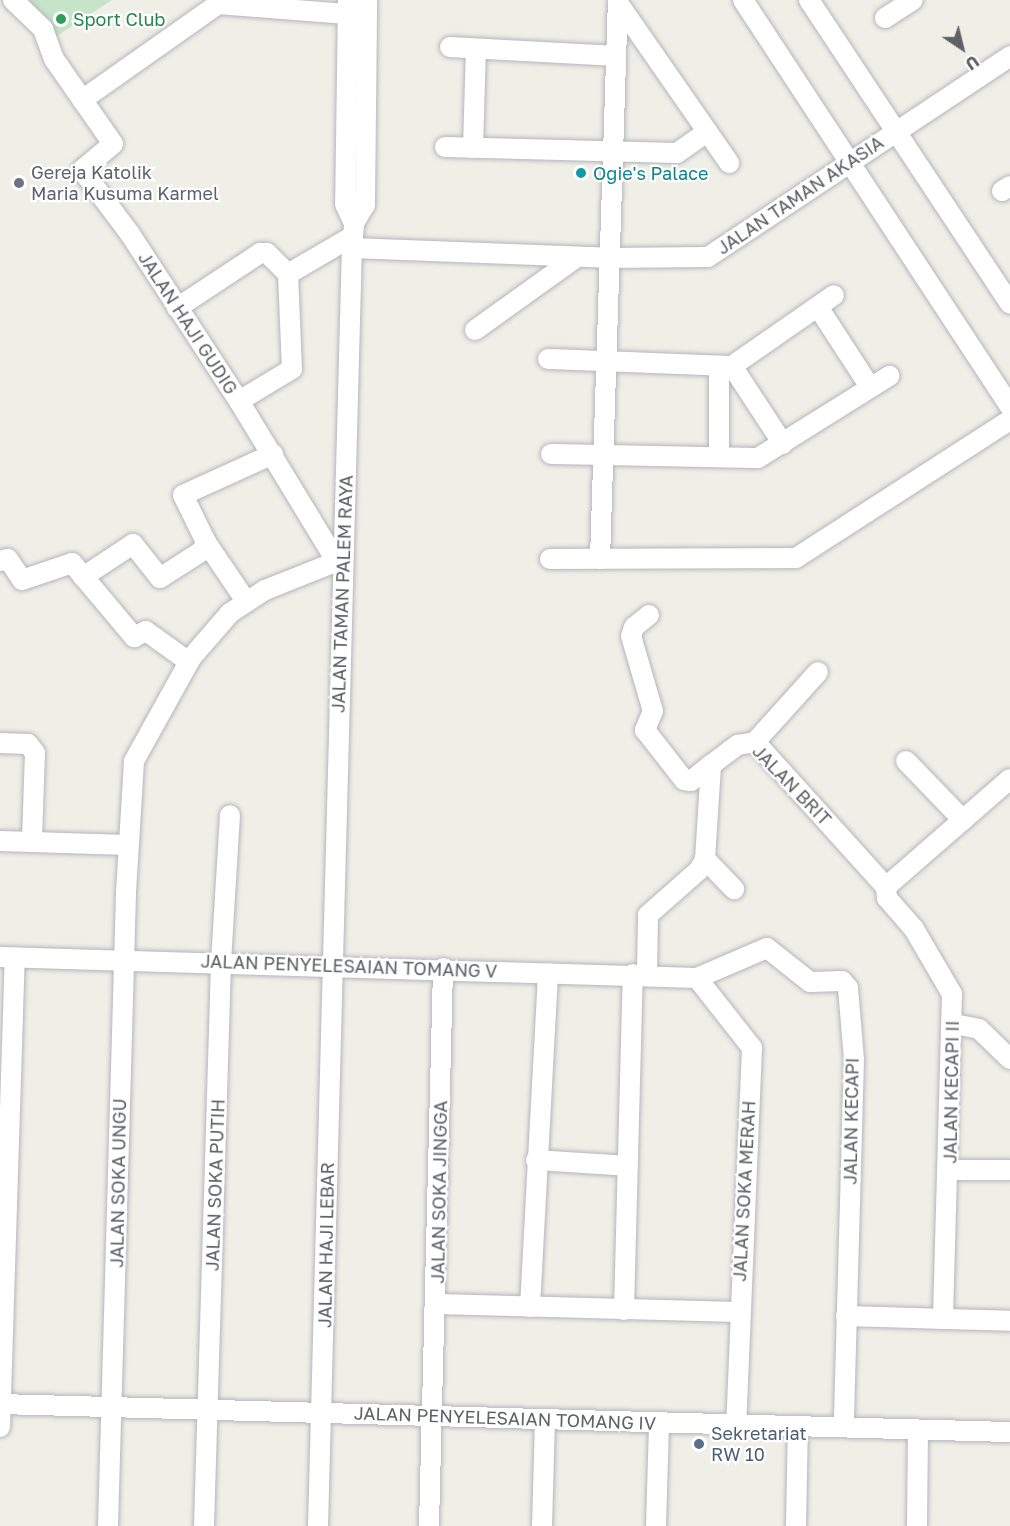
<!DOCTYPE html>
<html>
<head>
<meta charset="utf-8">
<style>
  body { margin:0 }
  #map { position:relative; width:1010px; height:1526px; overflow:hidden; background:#efeee7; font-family:"Golos Text",sans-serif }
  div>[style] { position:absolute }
  .green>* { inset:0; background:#c6e4c8 }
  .roads { filter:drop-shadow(0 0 2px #b4b6ba) drop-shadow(0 0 2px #b4b6ba) }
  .minor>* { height:20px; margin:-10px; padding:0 10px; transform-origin:10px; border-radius:10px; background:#fff }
  .dots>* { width:16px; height:16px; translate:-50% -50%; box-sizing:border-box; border:3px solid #fff; border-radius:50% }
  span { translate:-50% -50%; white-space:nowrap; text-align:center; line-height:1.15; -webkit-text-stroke:4.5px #fff; paint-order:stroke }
  .leisure-label { font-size:18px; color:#27864d }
  .left { translate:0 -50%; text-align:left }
  .worship-label { font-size:18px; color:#5b616d }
  .culture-label { font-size:18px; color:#0d838f }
  .street-label { font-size:18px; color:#5e6165 }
  .service-label { font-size:18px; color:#4e5e75 }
  .north { position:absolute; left:932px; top:18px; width:60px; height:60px; -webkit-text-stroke:4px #fff; paint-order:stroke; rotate:145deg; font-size:16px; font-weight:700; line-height:24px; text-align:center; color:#5e6165 }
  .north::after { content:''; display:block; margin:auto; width:21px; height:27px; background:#5e6165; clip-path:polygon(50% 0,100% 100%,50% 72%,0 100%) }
</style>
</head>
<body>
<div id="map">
  <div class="green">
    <div style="clip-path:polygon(26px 0,112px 0,52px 39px)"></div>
  </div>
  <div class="roads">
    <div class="minor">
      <div style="left:13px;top:0;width:42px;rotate:44deg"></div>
      <div style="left:43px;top:29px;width:32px;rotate:70deg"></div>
      <div style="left:54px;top:59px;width:103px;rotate:55.2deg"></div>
      <div style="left:113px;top:144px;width:40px;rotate:140deg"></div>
      <div style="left:82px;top:170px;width:80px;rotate:53.1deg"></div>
      <div style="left:130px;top:234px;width:199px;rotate:56.9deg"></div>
      <div style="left:239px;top:401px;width:179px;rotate:58.7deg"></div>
      <div style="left:332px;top:554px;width:8px;rotate:90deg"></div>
      <div style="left:348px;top:0;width:204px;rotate:90.8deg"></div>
      <div style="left:345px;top:204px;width:21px;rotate:65deg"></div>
      <div style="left:743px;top:0;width:486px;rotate:56.7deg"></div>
      <div style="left:809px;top:0;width:364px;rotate:56.5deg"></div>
      <div style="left:618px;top:3px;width:195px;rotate:55.2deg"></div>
      <div style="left:885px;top:18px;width:33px;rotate:-33deg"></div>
      <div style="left:450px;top:47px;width:166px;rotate:3.1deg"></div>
      <div style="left:82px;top:100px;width:166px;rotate:-35.2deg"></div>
      <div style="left:218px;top:4px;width:129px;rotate:4.4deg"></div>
      <div style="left:445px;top:147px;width:232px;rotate:1.5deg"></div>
      <div style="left:677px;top:153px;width:37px;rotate:-35deg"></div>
      <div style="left:473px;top:148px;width:99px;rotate:-88.3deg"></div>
      <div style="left:1002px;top:191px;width:9px;rotate:-32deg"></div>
      <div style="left:352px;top:248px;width:257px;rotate:2.2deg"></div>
      <div style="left:609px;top:258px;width:99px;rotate:-0.6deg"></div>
      <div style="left:708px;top:257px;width:363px;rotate:-33.6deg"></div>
      <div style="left:288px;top:274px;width:75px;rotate:-30.3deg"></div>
      <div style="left:818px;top:307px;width:95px;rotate:57deg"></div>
      <div style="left:177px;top:308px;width:100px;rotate:-33.5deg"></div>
      <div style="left:260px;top:253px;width:7px"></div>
      <div style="left:267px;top:253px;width:30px;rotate:45deg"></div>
      <div style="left:288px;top:274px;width:95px;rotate:87.6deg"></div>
      <div style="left:292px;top:369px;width:62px;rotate:148.9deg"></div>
      <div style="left:475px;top:330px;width:125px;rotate:-35.6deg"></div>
      <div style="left:548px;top:359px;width:184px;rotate:2.2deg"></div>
      <div style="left:732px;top:366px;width:124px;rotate:-34.8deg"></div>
      <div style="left:732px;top:366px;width:93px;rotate:56.8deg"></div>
      <div style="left:551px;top:454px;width:207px;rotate:1.1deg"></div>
      <div style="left:758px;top:458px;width:155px;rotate:-32deg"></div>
      <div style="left:719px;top:457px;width:91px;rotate:-90deg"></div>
      <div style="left:206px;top:542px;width:71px;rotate:55.9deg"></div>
      <div style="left:550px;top:559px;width:246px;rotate:-0.2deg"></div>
      <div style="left:796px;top:558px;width:255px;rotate:-32.8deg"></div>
      <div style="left:600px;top:559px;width:559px;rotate:-88.16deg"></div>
      <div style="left:0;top:561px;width:8px;rotate:-14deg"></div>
      <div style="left:8px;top:559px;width:25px;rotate:56deg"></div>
      <div style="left:22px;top:580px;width:53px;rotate:-18.8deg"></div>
      <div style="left:72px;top:563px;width:97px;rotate:50deg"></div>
      <div style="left:134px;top:637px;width:13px;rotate:-27deg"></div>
      <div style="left:146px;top:631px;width:53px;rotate:35.8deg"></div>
      <div style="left:83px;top:577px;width:60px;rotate:-33.4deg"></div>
      <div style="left:133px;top:544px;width:43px;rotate:51.5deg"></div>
      <div style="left:160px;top:578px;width:50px;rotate:-32.7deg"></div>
      <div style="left:202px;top:551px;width:10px;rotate:-66deg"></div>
      <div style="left:206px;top:542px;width:52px;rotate:-116.1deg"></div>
      <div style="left:183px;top:495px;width:99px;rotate:-24.5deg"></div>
      <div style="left:649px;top:615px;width:19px;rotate:141deg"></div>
      <div style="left:634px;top:627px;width:9px;rotate:108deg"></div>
      <div style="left:631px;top:636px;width:78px;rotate:73.7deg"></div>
      <div style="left:653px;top:711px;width:21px;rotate:113deg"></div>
      <div style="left:645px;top:730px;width:63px;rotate:52deg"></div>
      <div style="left:684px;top:780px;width:7px;rotate:8deg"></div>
      <div style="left:691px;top:781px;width:26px;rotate:-39deg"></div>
      <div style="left:755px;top:742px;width:94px;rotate:-48deg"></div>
      <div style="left:0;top:743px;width:28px;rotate:2deg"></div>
      <div style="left:28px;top:744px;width:11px;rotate:52deg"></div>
      <div style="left:35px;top:753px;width:88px;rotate:92deg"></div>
      <div style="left:906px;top:761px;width:82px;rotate:46deg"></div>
      <div style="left:0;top:841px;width:128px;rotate:1.8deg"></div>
      <div style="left:705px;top:859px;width:42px;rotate:46deg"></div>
      <div style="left:886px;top:887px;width:11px;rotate:85deg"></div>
      <div style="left:887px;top:898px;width:41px;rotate:48.9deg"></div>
      <div style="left:914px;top:929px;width:75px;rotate:59.7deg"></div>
      <div style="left:952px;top:994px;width:325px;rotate:91.6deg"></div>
      <div style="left:0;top:957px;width:697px;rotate:1.73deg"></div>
      <div style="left:697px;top:978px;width:76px;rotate:-23.2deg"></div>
      <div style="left:767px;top:948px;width:55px;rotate:38.3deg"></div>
      <div style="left:810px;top:982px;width:32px;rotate:-2deg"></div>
      <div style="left:842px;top:981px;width:9px;rotate:49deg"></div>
      <div style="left:848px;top:988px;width:71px;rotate:85.2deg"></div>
      <div style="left:854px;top:1059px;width:368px;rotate:91.6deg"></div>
      <div style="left:647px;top:974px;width:59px;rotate:-89deg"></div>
      <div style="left:648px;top:915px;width:68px;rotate:-41.4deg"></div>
      <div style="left:699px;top:870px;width:13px;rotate:-61deg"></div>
      <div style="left:705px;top:859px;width:94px;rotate:-86.3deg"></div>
      <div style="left:711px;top:765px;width:34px;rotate:-37deg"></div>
      <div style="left:738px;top:745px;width:17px;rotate:-10deg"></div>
      <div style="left:755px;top:742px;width:195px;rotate:47.9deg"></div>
      <div style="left:886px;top:887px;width:164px;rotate:-41.1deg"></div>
      <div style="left:697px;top:978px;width:89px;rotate:51.8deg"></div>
      <div style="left:752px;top:1048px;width:376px;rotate:92.4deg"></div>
      <div style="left:954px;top:1024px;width:25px;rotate:11deg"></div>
      <div style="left:979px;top:1029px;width:43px;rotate:44.1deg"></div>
      <div style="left:536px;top:1160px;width:92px;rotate:3.7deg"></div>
      <div style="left:949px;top:1170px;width:61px"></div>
      <div style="left:437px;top:1304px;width:301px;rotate:1.5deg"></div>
      <div style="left:530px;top:1307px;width:334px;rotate:-86.9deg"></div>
      <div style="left:624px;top:1310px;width:336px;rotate:-88.5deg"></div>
      <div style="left:846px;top:1316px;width:164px;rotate:1.7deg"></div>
      <div style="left:0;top:1404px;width:1010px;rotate:1.59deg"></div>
      <div style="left:0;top:1427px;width:470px;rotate:-88.2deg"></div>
      <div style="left:108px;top:1526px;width:634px;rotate:-88.37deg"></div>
      <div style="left:126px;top:892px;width:131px;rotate:-86.5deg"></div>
      <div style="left:134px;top:761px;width:118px;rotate:-61deg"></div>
      <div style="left:191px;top:658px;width:60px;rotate:-49.1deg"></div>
      <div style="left:230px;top:613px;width:42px;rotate:-33.3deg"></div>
      <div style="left:265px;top:590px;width:84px;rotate:-21.7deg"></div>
      <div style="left:204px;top:1526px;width:564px;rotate:-88.27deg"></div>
      <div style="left:221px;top:962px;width:147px;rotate:-86.5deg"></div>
      <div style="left:318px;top:1526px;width:1278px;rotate:-88.48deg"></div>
      <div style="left:352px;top:248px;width:25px;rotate:-85deg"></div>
      <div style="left:354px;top:223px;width:21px;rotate:-59deg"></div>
      <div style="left:365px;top:205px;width:205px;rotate:-89.4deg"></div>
      <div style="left:429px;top:1526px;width:558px;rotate:-88.56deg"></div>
      <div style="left:542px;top:1526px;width:107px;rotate:-88.4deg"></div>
      <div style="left:656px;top:1526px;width:104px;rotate:-88.3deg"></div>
      <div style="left:796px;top:1526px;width:100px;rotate:-88.9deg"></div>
      <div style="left:917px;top:1526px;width:96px;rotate:-89.4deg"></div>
    </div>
  </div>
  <div class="dots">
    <div style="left:61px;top:19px;background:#2e9e5b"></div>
    <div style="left:581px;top:173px;background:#0f9aa8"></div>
    <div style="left:19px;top:183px;background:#6b7280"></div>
    <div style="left:699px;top:1444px;background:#5c6f8a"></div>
  </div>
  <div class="leisure-label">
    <span class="left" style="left:73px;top:19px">Sport Club</span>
  </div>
  <div class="worship-label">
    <span class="left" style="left:31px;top:183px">Gereja Katolik<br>Maria Kusuma Karmel</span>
  </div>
  <div class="culture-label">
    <span class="left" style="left:593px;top:173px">Ogie's Palace</span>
  </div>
  <div class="street-label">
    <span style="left:800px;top:195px;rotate:-34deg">JALAN TAMAN AKASIA</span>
    <span style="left:188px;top:323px;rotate:57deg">JALAN HAJI GUDIG</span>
    <span style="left:342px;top:594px;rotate:-88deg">JALAN TAMAN PALEM RAYA</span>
    <span style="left:792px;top:785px;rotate:46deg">JALAN BRIT</span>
    <span style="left:349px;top:966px;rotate:2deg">JALAN PENYELESAIAN TOMANG V</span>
    <span style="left:951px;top:1092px;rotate:-89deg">JALAN KECAPI II</span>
    <span style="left:851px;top:1121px;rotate:-89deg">JALAN KECAPI</span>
    <span style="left:118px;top:1183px;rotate:-89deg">JALAN SOKA UNGU</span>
    <span style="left:215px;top:1185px;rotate:-88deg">JALAN SOKA PUTIH</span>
    <span style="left:744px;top:1191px;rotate:-87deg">JALAN SOKA MERAH</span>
    <span style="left:439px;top:1192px;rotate:-89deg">JALAN SOKA JINGGA</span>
    <span style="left:326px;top:1245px;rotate:-89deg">JALAN HAJI LEBAR</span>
    <span style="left:505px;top:1418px;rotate:2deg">JALAN PENYELESAIAN TOMANG IV</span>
  </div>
  <div class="service-label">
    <span class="left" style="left:711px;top:1444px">Sekretariat<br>RW 10</span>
  </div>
  <div class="north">U</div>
</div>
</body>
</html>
